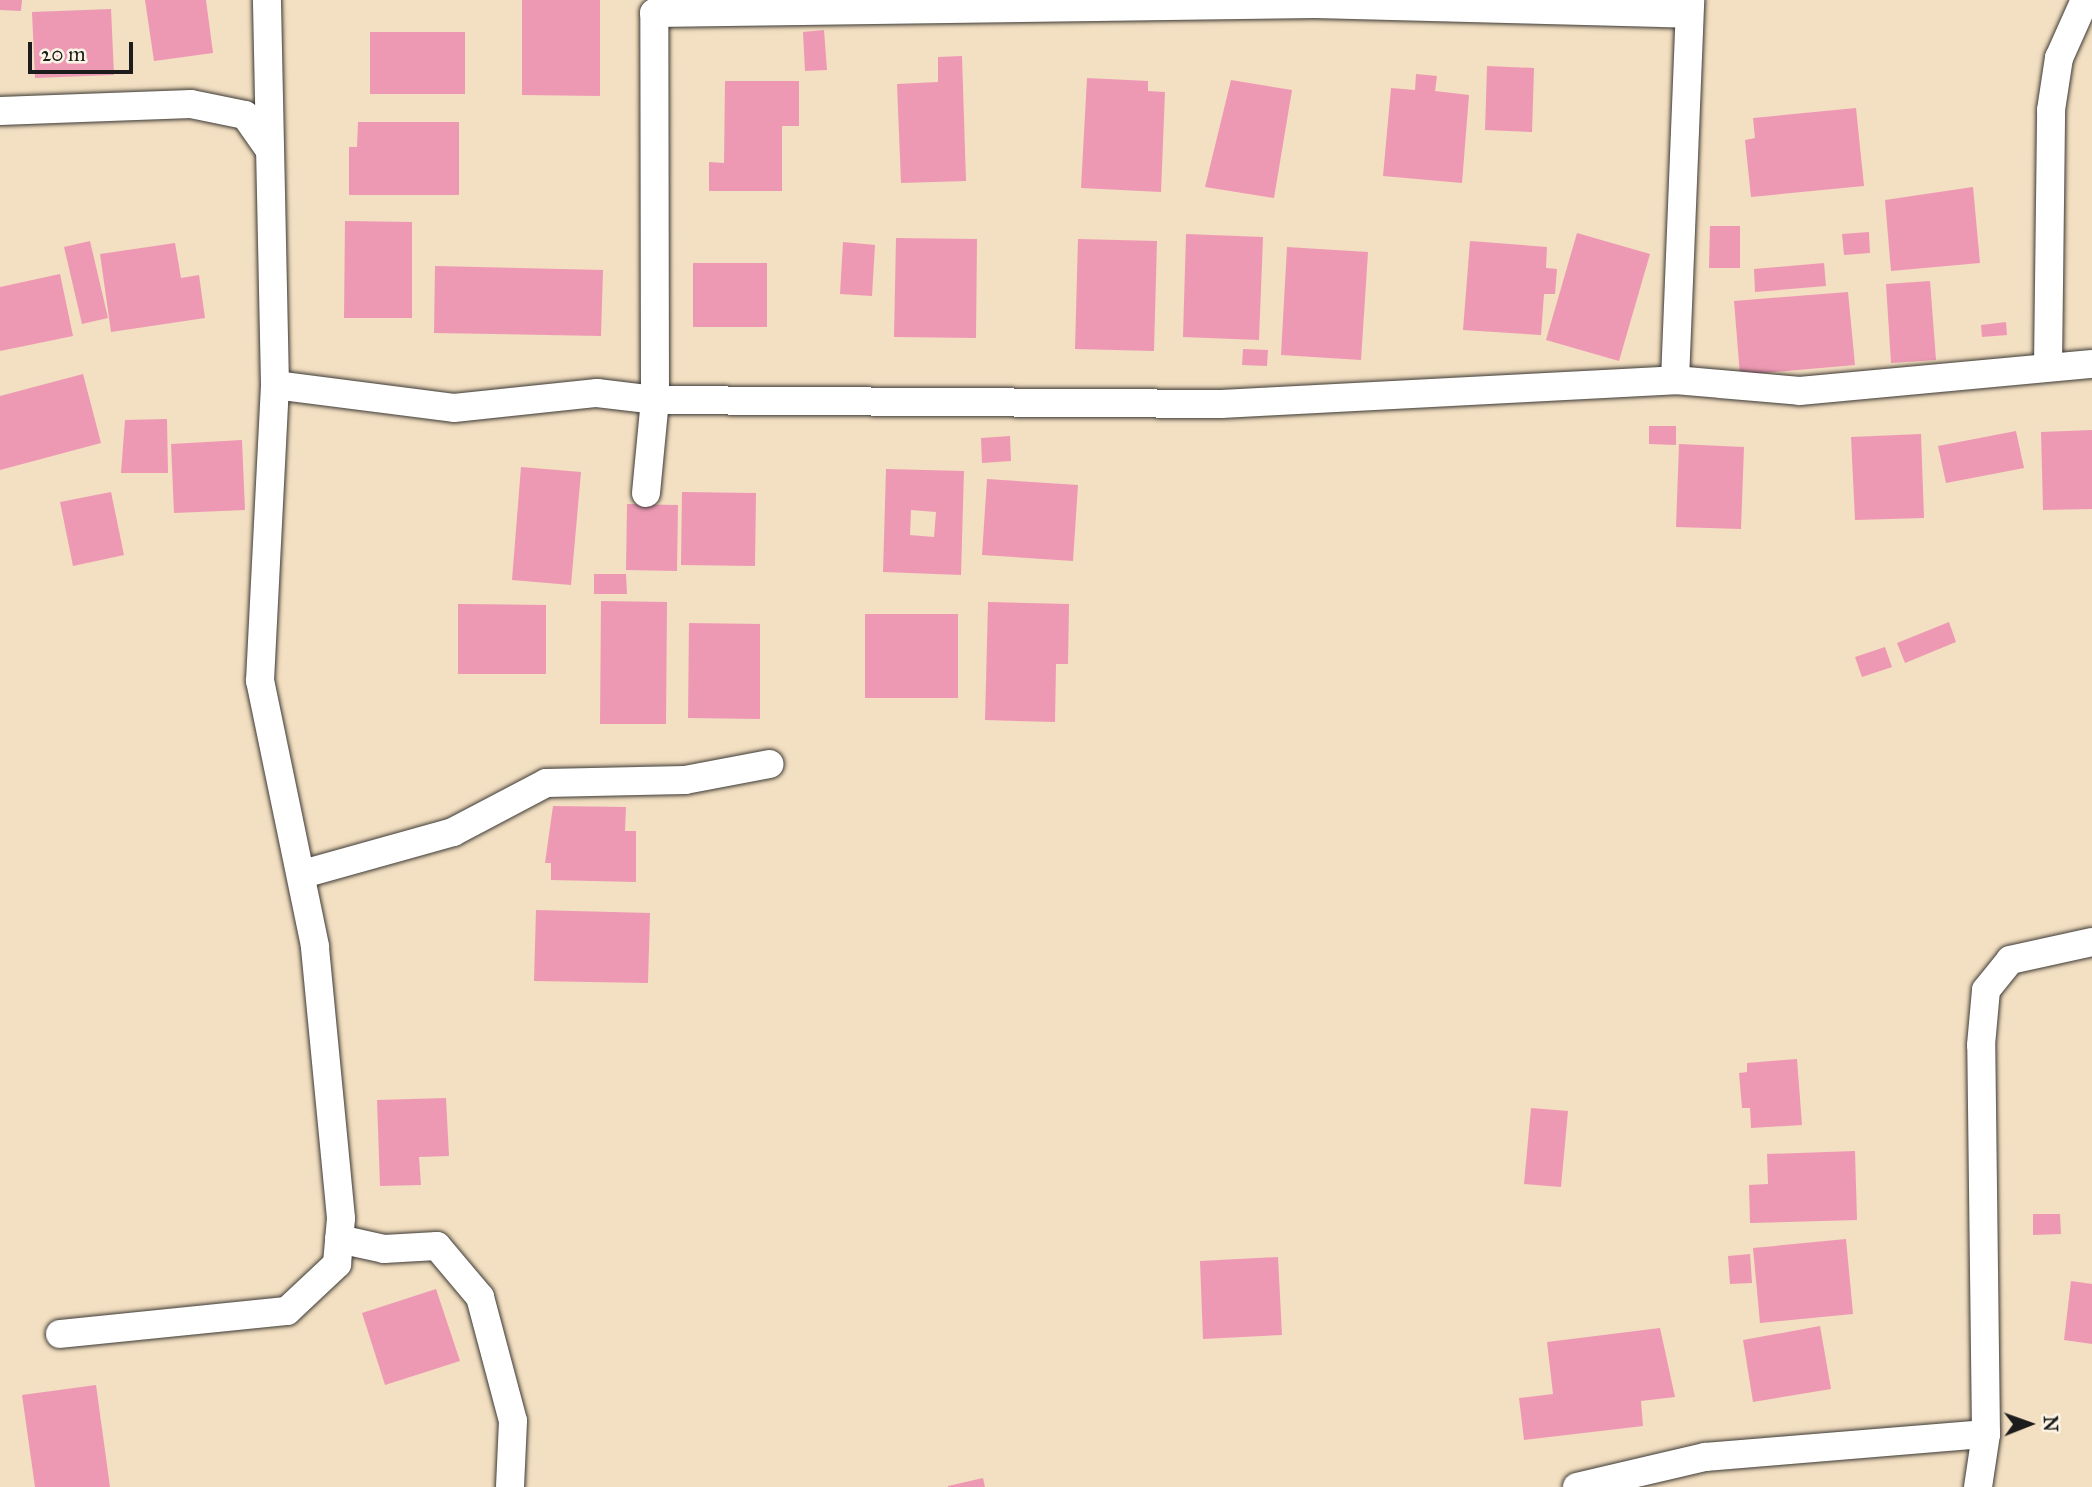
<!DOCTYPE html>
<html>
<head>
<meta charset="utf-8">
<style>
  body { margin:0 }
  #map { position:relative; width:2092px; height:1487px; overflow:hidden; background:#f3dfc1; font-family:"IM FELL Great Primer",serif }
  div>[style] { position:absolute }
  .building>* { inset:0; background:#ee99b4 }
  .roads { filter:drop-shadow(0 0 2px #3c3935) drop-shadow(0 0 2px #3c3935) }
  .street>* { height:28px; margin:-14px; padding:0 14px; transform-origin:14px; border-radius:14px; background:#fff }
  span { translate:-50% -50%; white-space:nowrap; text-align:center; line-height:1.15; -webkit-text-stroke:6px #fcf5e5; paint-order:stroke }
  .north { position:absolute; left:1994px; top:1389px; width:70px; height:70px; -webkit-text-stroke:5px #fcf5e5; paint-order:stroke; rotate:89deg; font-size:19px; font-weight:700; line-height:28px; text-align:center; color:#1c1c1c }
  .north::after { content:''; display:block; margin:auto; width:24px; height:32px; background:#1c1c1c; clip-path:polygon(50% 0,100% 100%,50% 72%,0 100%) }
  .scale { position:absolute; left:28px; top:42px; width:105px; height:32px; box-sizing:border-box; border:4px solid #1c1c1c; border-top:0; padding-left:9px; font-size:21px; line-height:24px; white-space:nowrap; color:#1c1c1c; -webkit-text-stroke:5px #fcf5e5; paint-order:stroke }
</style>
</head>
<body>
<div id="map">
  <div class="building">
    <div style="clip-path:polygon(0 0,22px 0,21px 11px,0 10px)"></div>
    <div style="clip-path:polygon(145px 0,206px 0,213px 53px,154px 61px)"></div>
    <div style="clip-path:polygon(522px 0,600px 0,600px 96px,522px 95px)"></div>
    <div style="clip-path:polygon(111px 9px,114px 75px,35px 78px,32px 12px)"></div>
    <div style="clip-path:polygon(824px 30px,827px 70px,805px 71px,803px 32px)"></div>
    <div style="clip-path:polygon(370px 32px,465px 32px,465px 94px,370px 94px)"></div>
    <div style="clip-path:polygon(962px 56px,966px 181px,901px 183px,897px 84px,938px 82px,938px 57px)"></div>
    <div style="clip-path:polygon(1487px 66px,1534px 68px,1532px 132px,1485px 130px)"></div>
    <div style="clip-path:polygon(1416px 74px,1437px 76px,1435px 91px,1469px 95px,1462px 183px,1383px 176px,1391px 88px,1415px 90px)"></div>
    <div style="clip-path:polygon(1087px 78px,1148px 81px,1148px 91px,1165px 92px,1161px 192px,1081px 188px)"></div>
    <div style="clip-path:polygon(1231px 80px,1292px 90px,1274px 198px,1205px 187px)"></div>
    <div style="clip-path:polygon(725px 81px,799px 81px,799px 126px,782px 126px,782px 191px,709px 191px,709px 162px,724px 163px)"></div>
    <div style="clip-path:polygon(1856px 108px,1864px 186px,1751px 197px,1745px 140px,1755px 138px,1753px 118px)"></div>
    <div style="clip-path:polygon(358px 122px,459px 122px,459px 195px,349px 195px,349px 147px,357px 147px)"></div>
    <div style="clip-path:polygon(1973px 187px,1980px 263px,1891px 271px,1885px 200px)"></div>
    <div style="clip-path:polygon(345px 221px,412px 222px,412px 318px,344px 318px)"></div>
    <div style="clip-path:polygon(1710px 226px,1740px 226px,1740px 268px,1709px 268px)"></div>
    <div style="clip-path:polygon(1869px 232px,1870px 253px,1844px 255px,1842px 234px)"></div>
    <div style="clip-path:polygon(1577px 233px,1650px 254px,1619px 361px,1546px 340px)"></div>
    <div style="clip-path:polygon(1186px 234px,1263px 237px,1259px 340px,1183px 337px)"></div>
    <div style="clip-path:polygon(896px 238px,977px 239px,976px 338px,894px 337px)"></div>
    <div style="clip-path:polygon(1078px 239px,1157px 241px,1154px 351px,1075px 349px)"></div>
    <div style="clip-path:polygon(90px 241px,108px 318px,82px 324px,64px 247px)"></div>
    <div style="clip-path:polygon(1470px 241px,1547px 247px,1546px 268px,1557px 269px,1555px 294px,1544px 294px,1541px 335px,1463px 330px)"></div>
    <div style="clip-path:polygon(843px 242px,875px 245px,872px 296px,840px 294px)"></div>
    <div style="clip-path:polygon(175px 243px,181px 278px,199px 275px,205px 318px,111px 332px,100px 254px)"></div>
    <div style="clip-path:polygon(1287px 247px,1368px 252px,1361px 360px,1281px 355px)"></div>
    <div style="clip-path:polygon(693px 263px,767px 263px,767px 327px,693px 327px)"></div>
    <div style="clip-path:polygon(1824px 263px,1826px 286px,1755px 292px,1754px 269px)"></div>
    <div style="clip-path:polygon(435px 266px,603px 270px,601px 336px,434px 333px)"></div>
    <div style="clip-path:polygon(60px 274px,73px 336px,0 351px,0 287px)"></div>
    <div style="clip-path:polygon(1930px 281px,1936px 360px,1891px 363px,1886px 284px)"></div>
    <div style="clip-path:polygon(1848px 292px,1855px 365px,1740px 375px,1734px 301px)"></div>
    <div style="clip-path:polygon(2006px 322px,2007px 335px,1982px 337px,1981px 325px)"></div>
    <div style="clip-path:polygon(1243px 349px,1268px 350px,1267px 366px,1242px 365px)"></div>
    <div style="clip-path:polygon(83px 374px,101px 443px,0 470px,0 396px)"></div>
    <div style="clip-path:polygon(167px 419px,168px 473px,121px 473px,125px 420px)"></div>
    <div style="clip-path:polygon(1649px 426px,1676px 426px,1676px 445px,1649px 444px)"></div>
    <div style="clip-path:polygon(2092px 430px,2092px 509px,2043px 510px,2041px 432px)"></div>
    <div style="clip-path:polygon(2016px 431px,2024px 468px,1946px 483px,1938px 446px)"></div>
    <div style="clip-path:polygon(1921px 434px,1924px 518px,1855px 520px,1851px 437px)"></div>
    <div style="clip-path:polygon(1010px 436px,1011px 461px,982px 463px,981px 438px)"></div>
    <div style="clip-path:polygon(242px 440px,245px 510px,174px 513px,171px 444px)"></div>
    <div style="clip-path:polygon(1679px 444px,1744px 447px,1741px 529px,1676px 527px)"></div>
    <div style="clip-path:polygon(521px 467px,581px 472px,571px 585px,512px 580px)"></div>
    <div style="clip-path:polygon(evenodd,886px 469px,964px 471px,961px 575px,883px 572px,886px 469px,911px 510px,936px 512px,934px 537px,910px 535px,911px 510px)"></div>
    <div style="clip-path:polygon(987px 479px,1078px 485px,1073px 561px,982px 555px)"></div>
    <div style="clip-path:polygon(111px 492px,124px 555px,73px 566px,60px 502px)"></div>
    <div style="clip-path:polygon(682px 492px,756px 493px,755px 566px,681px 565px)"></div>
    <div style="clip-path:polygon(627px 504px,678px 505px,677px 571px,626px 570px)"></div>
    <div style="clip-path:polygon(594px 574px,626px 574px,627px 594px,594px 594px)"></div>
    <div style="clip-path:polygon(601px 601px,667px 602px,666px 724px,600px 724px)"></div>
    <div style="clip-path:polygon(988px 602px,1069px 604px,1068px 664px,1056px 664px,1055px 722px,985px 720px)"></div>
    <div style="clip-path:polygon(458px 604px,546px 605px,546px 674px,458px 674px)"></div>
    <div style="clip-path:polygon(865px 614px,958px 614px,958px 698px,865px 698px)"></div>
    <div style="clip-path:polygon(1949px 622px,1956px 642px,1905px 663px,1897px 643px)"></div>
    <div style="clip-path:polygon(689px 623px,760px 624px,760px 719px,688px 718px)"></div>
    <div style="clip-path:polygon(1885px 647px,1892px 667px,1862px 677px,1855px 657px)"></div>
    <div style="clip-path:polygon(553px 806px,626px 807px,625px 831px,636px 831px,636px 882px,551px 880px,551px 863px,545px 863px)"></div>
    <div style="clip-path:polygon(536px 910px,650px 913px,648px 983px,534px 981px)"></div>
    <div style="clip-path:polygon(1797px 1059px,1802px 1125px,1751px 1128px,1750px 1108px,1742px 1108px,1739px 1073px,1747px 1072px,1747px 1063px)"></div>
    <div style="clip-path:polygon(446px 1098px,449px 1156px,419px 1157px,421px 1185px,380px 1186px,377px 1100px)"></div>
    <div style="clip-path:polygon(1531px 1108px,1568px 1111px,1561px 1187px,1524px 1184px)"></div>
    <div style="clip-path:polygon(1855px 1151px,1857px 1220px,1750px 1223px,1749px 1185px,1768px 1184px,1767px 1154px)"></div>
    <div style="clip-path:polygon(2033px 1214px,2060px 1214px,2061px 1234px,2033px 1235px)"></div>
    <div style="clip-path:polygon(1846px 1239px,1853px 1314px,1760px 1323px,1753px 1248px)"></div>
    <div style="clip-path:polygon(1750px 1254px,1752px 1283px,1730px 1284px,1728px 1256px)"></div>
    <div style="clip-path:polygon(1278px 1257px,1282px 1335px,1203px 1339px,1200px 1261px)"></div>
    <div style="clip-path:polygon(2071px 1281px,2092px 1284px,2092px 1344px,2064px 1340px)"></div>
    <div style="clip-path:polygon(436px 1289px,460px 1361px,385px 1385px,362px 1313px)"></div>
    <div style="clip-path:polygon(1820px 1326px,1831px 1389px,1753px 1402px,1743px 1340px)"></div>
    <div style="clip-path:polygon(1660px 1328px,1675px 1397px,1641px 1401px,1643px 1426px,1524px 1440px,1519px 1398px,1553px 1394px,1547px 1342px)"></div>
    <div style="clip-path:polygon(96px 1385px,110px 1487px,35px 1487px,22px 1395px)"></div>
    <div style="clip-path:polygon(983px 1478px,985px 1487px,948px 1487px,948px 1486px)"></div>
  </div>
  <div class="roads">
    <div class="street">
      <div style="left:0;top:111px;width:191px;rotate:-2.1deg"></div>
      <div style="left:191px;top:104px;width:55px;rotate:11.5deg"></div>
      <div style="left:245px;top:115px;width:42px;rotate:54.8deg"></div>
      <div style="left:2048px;top:366px;width:256px;rotate:-89.3deg"></div>
      <div style="left:2051px;top:110px;width:53px;rotate:-81.3deg"></div>
      <div style="left:2059px;top:58px;width:64px;rotate:-65.9deg"></div>
      <div style="left:1675px;top:380px;width:380px;rotate:-87.7deg"></div>
      <div style="left:275px;top:385px;width:180px;rotate:7.3deg"></div>
      <div style="left:454px;top:408px;width:144px;rotate:-6deg"></div>
      <div style="left:597px;top:393px;width:58px;rotate:6.9deg"></div>
      <div style="left:655px;top:400px;width:566px;rotate:0.4deg"></div>
      <div style="left:1221px;top:404px;width:455px;rotate:-3deg"></div>
      <div style="left:1675px;top:380px;width:125px;rotate:5deg"></div>
      <div style="left:1800px;top:391px;width:293px;rotate:-5.3deg"></div>
      <div style="left:646px;top:493px;width:93px;rotate:-84.5deg"></div>
      <div style="left:655px;top:400px;width:387px;rotate:-90.1deg"></div>
      <div style="left:654px;top:13px;width:661px;rotate:-0.78deg"></div>
      <div style="left:1315px;top:4px;width:373px;rotate:1.5deg"></div>
      <div style="left:303px;top:874px;width:156px;rotate:-15.6deg"></div>
      <div style="left:453px;top:832px;width:105px;rotate:-27.8deg"></div>
      <div style="left:546px;top:783px;width:139px;rotate:-1.2deg"></div>
      <div style="left:685px;top:780px;width:86px;rotate:-10.7deg"></div>
      <div style="left:339px;top:1239px;width:46px;rotate:12.5deg"></div>
      <div style="left:384px;top:1249px;width:53px;rotate:-3.2deg"></div>
      <div style="left:437px;top:1246px;width:67px;rotate:49.9deg"></div>
      <div style="left:480px;top:1297px;width:128px;rotate:75.1deg"></div>
      <div style="left:513px;top:1421px;width:66px;rotate:92.6deg"></div>
      <div style="left:60px;top:1334px;width:228px;rotate:-5.8deg"></div>
      <div style="left:287px;top:1311px;width:69px;rotate:-43.2deg"></div>
      <div style="left:337px;top:1264px;width:46px;rotate:-85deg"></div>
      <div style="left:341px;top:1218px;width:273px;rotate:-95.5deg"></div>
      <div style="left:315px;top:946px;width:271px;rotate:-101.7deg"></div>
      <div style="left:260px;top:681px;width:296px;rotate:-87.1deg"></div>
      <div style="left:275px;top:385px;width:385px;rotate:-91.2deg"></div>
      <div style="left:1577px;top:1487px;width:131px;rotate:-13.2deg"></div>
      <div style="left:1705px;top:1457px;width:282px;rotate:-4.7deg"></div>
      <div style="left:1978px;top:1487px;width:54px;rotate:-81.4deg"></div>
      <div style="left:1986px;top:1434px;width:389px;rotate:-90.7deg"></div>
      <div style="left:1981px;top:1045px;width:55px;rotate:-84.8deg"></div>
      <div style="left:1986px;top:990px;width:38px;rotate:-51deg"></div>
      <div style="left:2010px;top:960px;width:84px;rotate:-12.4deg"></div>
    </div>
  </div>
  <div class="north">N</div>
  <div class="scale">20 m</div>
</div>
</body>
</html>
